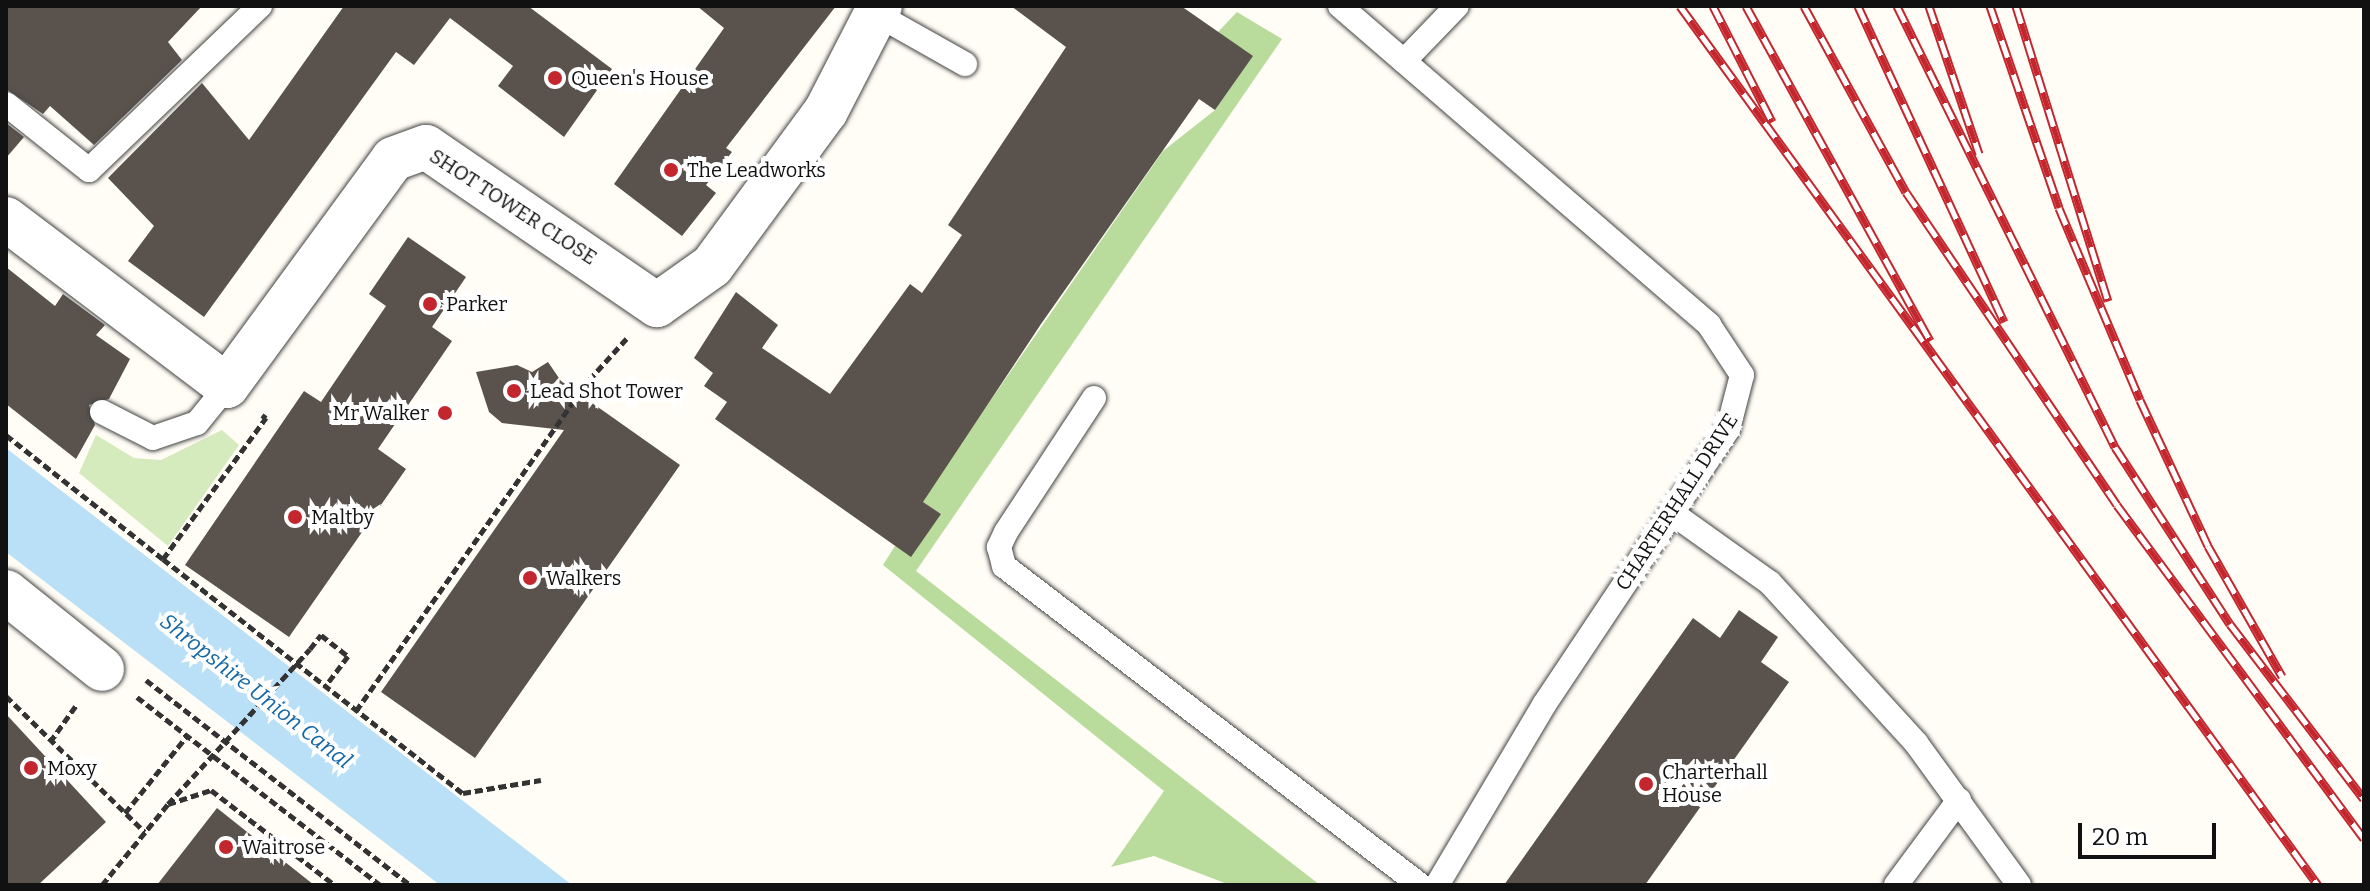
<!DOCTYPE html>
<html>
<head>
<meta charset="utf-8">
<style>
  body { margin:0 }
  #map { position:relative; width:2370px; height:891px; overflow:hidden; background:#fffdf5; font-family:Bitter,serif }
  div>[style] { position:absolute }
  .green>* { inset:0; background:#d5ebbd }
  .forest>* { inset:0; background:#b9dc9c }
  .water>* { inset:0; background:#b9e0f7 }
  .building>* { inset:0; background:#5a524d }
  .path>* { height:5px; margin-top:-2.5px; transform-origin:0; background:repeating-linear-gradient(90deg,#333 0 8px,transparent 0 12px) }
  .roads { filter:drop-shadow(0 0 2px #444) drop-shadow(0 0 2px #444) }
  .lane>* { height:24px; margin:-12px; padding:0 12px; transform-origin:12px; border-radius:12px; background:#fff }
  .street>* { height:44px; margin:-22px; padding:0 22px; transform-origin:22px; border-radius:22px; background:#fff }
  .rail>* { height:9px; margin-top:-4.5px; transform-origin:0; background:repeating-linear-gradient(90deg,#fff 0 18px,#c4262e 0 36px); box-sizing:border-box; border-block:2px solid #c4262e }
  .path-bridge>* { height:5px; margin-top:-2.5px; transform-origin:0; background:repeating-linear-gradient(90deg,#333 0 8px,transparent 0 12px) }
  .dots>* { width:22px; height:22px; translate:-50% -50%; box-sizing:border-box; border:4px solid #fff; border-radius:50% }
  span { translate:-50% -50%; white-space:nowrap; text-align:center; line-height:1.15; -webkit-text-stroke:8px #fff; paint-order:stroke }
  .poi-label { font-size:20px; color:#111 }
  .left { translate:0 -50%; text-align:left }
  .right { translate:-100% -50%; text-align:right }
  .street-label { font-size:20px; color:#111 }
  .water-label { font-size:22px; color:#1768a6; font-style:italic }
  .frame { position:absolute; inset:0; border:8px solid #111; pointer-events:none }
  .scale { position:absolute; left:2078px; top:823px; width:138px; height:36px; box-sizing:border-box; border:4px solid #111; border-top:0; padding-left:10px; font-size:24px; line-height:28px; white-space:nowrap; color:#111; -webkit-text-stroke:6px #fff; paint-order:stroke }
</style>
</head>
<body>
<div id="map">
  <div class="green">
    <div style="clip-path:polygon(222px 430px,239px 445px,168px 546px,79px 473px,96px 435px,134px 458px,161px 460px)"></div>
  </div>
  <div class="forest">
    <div style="clip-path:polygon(1237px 12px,1282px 39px,916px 571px,1320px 885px,1230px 885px,1154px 856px,1111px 867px,1164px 791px,883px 565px,895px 546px,941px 514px,921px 501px,1163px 151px,1215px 110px,1252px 57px,1218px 32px)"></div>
  </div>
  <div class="water">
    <div style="clip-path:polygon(6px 448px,572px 885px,440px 885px,6px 552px)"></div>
  </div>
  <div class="building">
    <div style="clip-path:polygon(6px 6px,202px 6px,168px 42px,182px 60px,94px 145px,50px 106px,43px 114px,6px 89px)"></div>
    <div style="clip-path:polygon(344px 6px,528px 6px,612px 69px,564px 137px,498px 86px,513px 66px,450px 18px,414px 65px,396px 52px,204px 317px,128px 261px,154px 226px,108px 178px,202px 83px,249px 140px)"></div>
    <div style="clip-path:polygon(697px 6px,836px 6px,726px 148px,732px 152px,706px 185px,716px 193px,682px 236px,614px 184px,724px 28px)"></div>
    <div style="clip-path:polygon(1011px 6px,1181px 6px,1253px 56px,1215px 110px,1199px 99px,1041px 324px,923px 502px,941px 514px,911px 557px,715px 419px,727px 402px,704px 386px,713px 373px,694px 358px,736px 292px,778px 325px,762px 348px,830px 394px,910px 284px,922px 293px,962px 235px,948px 225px,1066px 47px)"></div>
    <div style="clip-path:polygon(6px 123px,24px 137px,6px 158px)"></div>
    <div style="clip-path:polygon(408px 237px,466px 277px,432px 327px,452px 341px,378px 449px,406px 469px,289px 637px,185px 565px,304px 391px,321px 402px,386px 306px,369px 294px)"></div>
    <div style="clip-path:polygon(6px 267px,55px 306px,63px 294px,105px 325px,96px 335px,130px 359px,109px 399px,89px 405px,95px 425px,76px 459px,6px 404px)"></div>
    <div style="clip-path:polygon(548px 362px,561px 381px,680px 465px,475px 758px,381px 692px,564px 430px,502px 423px,489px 412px,476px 372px,517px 365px,532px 372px)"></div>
    <div style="clip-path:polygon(1739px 610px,1778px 637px,1761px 662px,1789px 682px,1645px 885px,1504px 885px,1693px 618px,1720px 638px)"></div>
    <div style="clip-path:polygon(6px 714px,106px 822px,38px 885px,6px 885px)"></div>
    <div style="clip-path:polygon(217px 808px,314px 885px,157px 885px)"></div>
  </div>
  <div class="path">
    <div style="left:6px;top:435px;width:200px;rotate:38.3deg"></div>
    <div style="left:163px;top:559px;width:175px;rotate:-53.9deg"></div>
    <div style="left:266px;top:418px;width:5px;rotate:-143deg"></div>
    <div style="left:163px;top:559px;width:380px;rotate:38deg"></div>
    <div style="left:463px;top:793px;width:79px;rotate:-9.5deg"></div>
    <div style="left:310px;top:649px;width:18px;rotate:-52deg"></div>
    <div style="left:321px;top:635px;width:34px;rotate:38deg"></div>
    <div style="left:348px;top:656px;width:39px;rotate:127deg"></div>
    <div style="left:146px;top:680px;width:334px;rotate:37.8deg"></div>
    <div style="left:6px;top:696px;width:194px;rotate:44.4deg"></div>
    <div style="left:137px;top:697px;width:307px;rotate:37.7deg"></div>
    <div style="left:356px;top:711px;width:405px;rotate:-54.9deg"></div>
    <div style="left:589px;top:380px;width:57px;rotate:-47.9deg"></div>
    <div style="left:50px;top:742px;width:47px;rotate:-54.6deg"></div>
    <div style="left:125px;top:813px;width:99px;rotate:-51.2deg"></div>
    <div style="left:102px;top:885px;width:104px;rotate:-50.8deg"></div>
    <div style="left:168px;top:804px;width:45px;rotate:-18deg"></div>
    <div style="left:211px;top:790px;width:156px;rotate:37.5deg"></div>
  </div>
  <div class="roads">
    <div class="lane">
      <div style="left:1340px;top:6px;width:488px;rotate:40.8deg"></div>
      <div style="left:1709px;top:325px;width:60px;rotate:56.6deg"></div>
      <div style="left:1742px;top:375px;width:56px;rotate:104.5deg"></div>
      <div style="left:1728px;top:429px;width:332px;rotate:123.7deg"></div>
      <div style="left:1544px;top:705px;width:209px;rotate:120.7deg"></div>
      <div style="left:878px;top:15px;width:100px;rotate:29.4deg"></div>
      <div style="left:1404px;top:61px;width:76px;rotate:-46.1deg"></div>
      <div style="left:6px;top:104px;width:106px;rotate:38.5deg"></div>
      <div style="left:89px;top:170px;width:237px;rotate:-43.8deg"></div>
      <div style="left:1094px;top:398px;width:160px;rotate:123.3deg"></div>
      <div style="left:1006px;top:532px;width:17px;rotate:115deg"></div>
      <div style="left:999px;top:547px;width:20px;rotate:75deg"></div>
      <div style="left:1004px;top:566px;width:524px;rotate:37.48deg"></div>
      <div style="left:102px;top:412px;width:57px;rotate:27deg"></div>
      <div style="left:153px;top:438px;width:46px;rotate:-18.8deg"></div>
      <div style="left:197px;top:423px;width:48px;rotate:-51deg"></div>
      <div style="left:1672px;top:513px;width:120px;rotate:35.5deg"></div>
      <div style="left:1770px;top:583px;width:217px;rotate:47.6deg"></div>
      <div style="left:1916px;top:743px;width:175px;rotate:54deg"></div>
      <div style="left:1896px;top:885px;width:106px;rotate:-53.5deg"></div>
    </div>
    <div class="street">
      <div style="left:6px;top:219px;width:277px;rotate:37.1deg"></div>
      <div style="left:227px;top:386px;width:281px;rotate:-53.8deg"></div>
      <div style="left:393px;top:159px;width:35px;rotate:-20deg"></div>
      <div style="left:426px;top:147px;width:280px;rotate:34.4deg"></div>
      <div style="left:657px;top:305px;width:67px;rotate:-35.3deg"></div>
      <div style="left:712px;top:266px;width:192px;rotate:-53.7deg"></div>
      <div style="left:826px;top:111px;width:118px;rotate:-62.8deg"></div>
      <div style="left:6px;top:592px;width:123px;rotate:38.7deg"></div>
    </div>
  </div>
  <div class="rail">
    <div style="left:1680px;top:6px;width:1086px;rotate:54.03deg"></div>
    <div style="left:1713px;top:6px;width:130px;rotate:63deg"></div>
    <div style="left:1746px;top:6px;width:382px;rotate:61.2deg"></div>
    <div style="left:1804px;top:6px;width:212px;rotate:61.3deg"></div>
    <div style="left:1906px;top:192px;width:377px;rotate:56deg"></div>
    <div style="left:2117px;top:505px;width:415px;rotate:53.5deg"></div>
    <div style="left:1858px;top:6px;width:348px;rotate:65.2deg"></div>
    <div style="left:1897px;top:6px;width:492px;rotate:63.7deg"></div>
    <div style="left:2115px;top:447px;width:211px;rotate:57deg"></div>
    <div style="left:2230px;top:624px;width:220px;rotate:52.6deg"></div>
    <div style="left:1929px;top:6px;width:156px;rotate:71.3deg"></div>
    <div style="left:1990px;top:6px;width:213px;rotate:71.1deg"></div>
    <div style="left:2059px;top:208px;width:208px;rotate:67.1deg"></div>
    <div style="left:2140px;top:400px;width:161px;rotate:65deg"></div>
    <div style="left:2208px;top:546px;width:150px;rotate:60.4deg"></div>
    <div style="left:2016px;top:6px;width:309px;rotate:72.7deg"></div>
  </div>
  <div class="path-bridge">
    <div style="left:168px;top:804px;width:210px;rotate:-47.5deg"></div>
  </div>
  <div class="dots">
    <div style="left:555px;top:78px;background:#c4262e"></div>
    <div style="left:671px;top:170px;background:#c4262e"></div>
    <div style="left:430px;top:304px;background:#c4262e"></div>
    <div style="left:514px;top:391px;background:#c4262e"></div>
    <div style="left:445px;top:413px;background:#c4262e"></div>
    <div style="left:295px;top:517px;background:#c4262e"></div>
    <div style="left:530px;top:578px;background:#c4262e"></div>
    <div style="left:31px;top:768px;background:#c4262e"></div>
    <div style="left:1646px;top:784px;background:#c4262e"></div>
    <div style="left:226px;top:847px;background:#c4262e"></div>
  </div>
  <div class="poi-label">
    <span class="left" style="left:571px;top:78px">Queen's House</span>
    <span class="left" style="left:687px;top:170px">The Leadworks</span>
    <span class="left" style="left:446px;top:304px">Parker</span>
    <span class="left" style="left:530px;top:391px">Lead Shot Tower</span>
    <span class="right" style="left:429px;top:413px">Mr Walker</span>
    <span class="left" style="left:311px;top:517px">Maltby</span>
    <span class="left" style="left:546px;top:578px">Walkers</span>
    <span class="left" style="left:47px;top:768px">Moxy</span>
    <span class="left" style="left:1662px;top:784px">Charterhall<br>House</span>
    <span class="left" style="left:242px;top:847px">Waitrose</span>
  </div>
  <div class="street-label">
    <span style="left:513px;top:207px;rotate:33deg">SHOT TOWER CLOSE</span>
    <span style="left:1677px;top:502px;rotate:-57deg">CHARTERHALL DRIVE</span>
  </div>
  <div class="water-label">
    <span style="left:256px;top:691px;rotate:38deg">Shropshire Union Canal</span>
  </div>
  <div class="frame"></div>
  <div class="scale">20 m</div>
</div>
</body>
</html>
